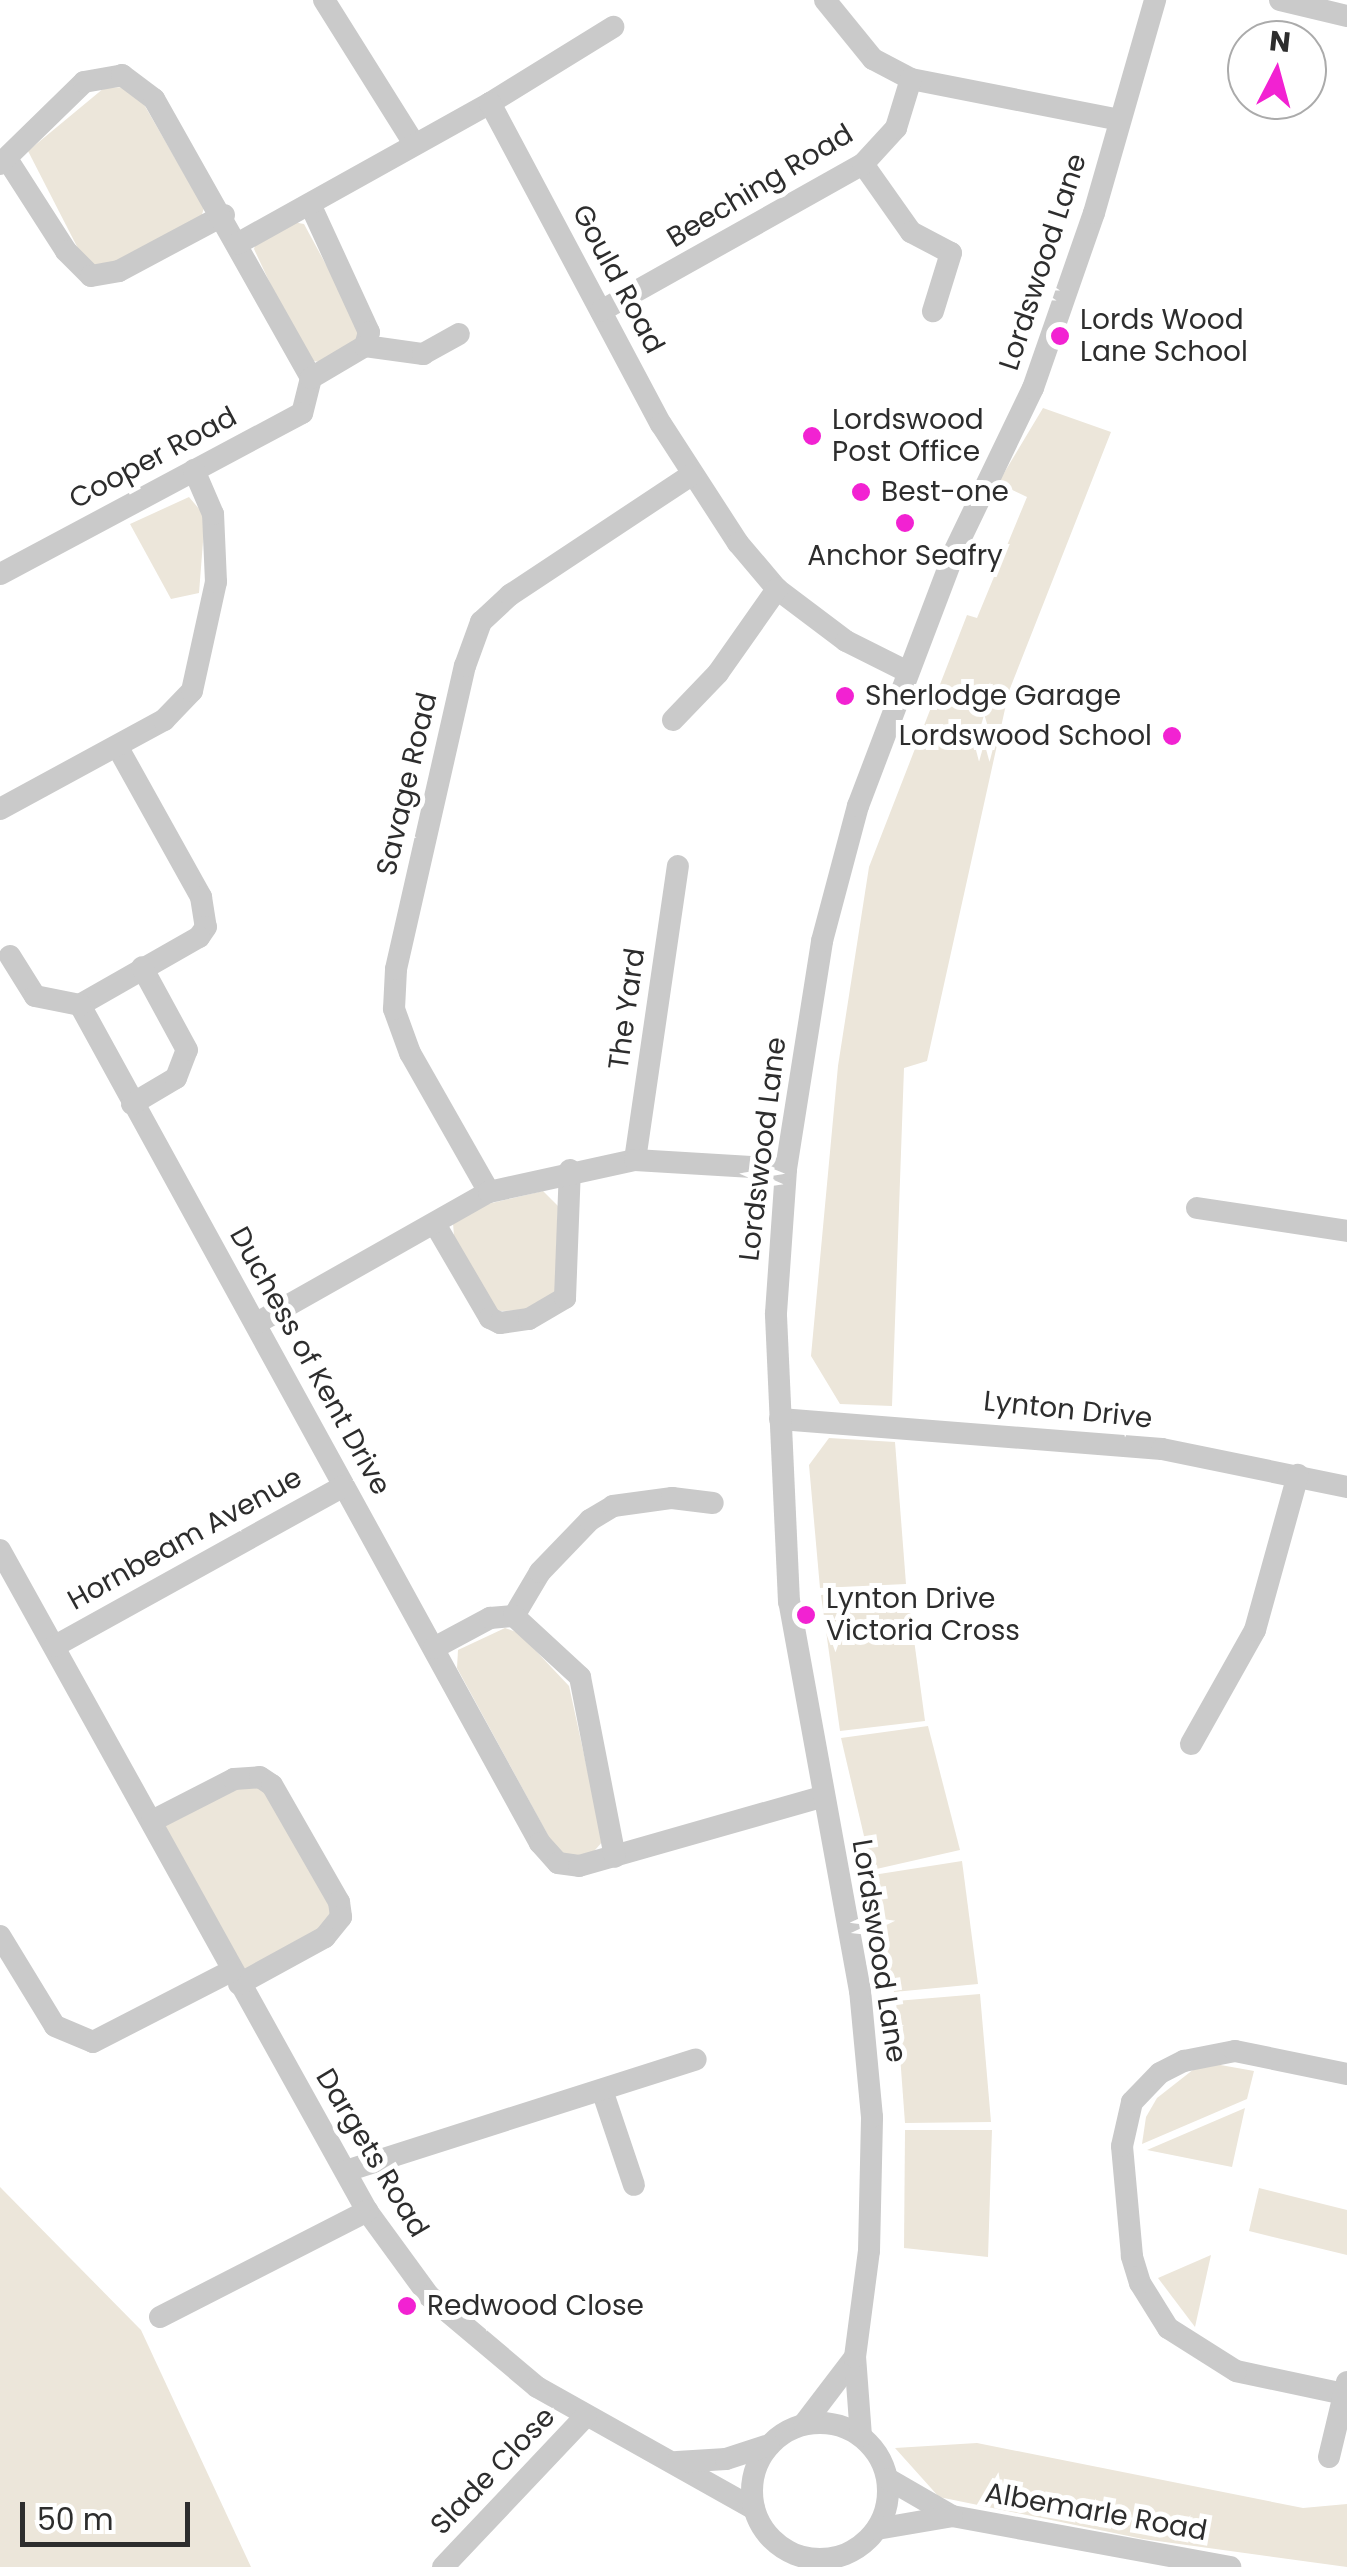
<!DOCTYPE html>
<html>
<head>
<meta charset="utf-8">
<style>
  body { margin:0 }
  #map { position:relative; width:1347px; height:2567px; overflow:hidden; background:#fff; font-family:Poppins,sans-serif }
  div>[style] { position:absolute }
  .green>* { inset:0; background:#ece6da }
  .minor>* { height:22px; margin:-11px; padding:0 11px; transform-origin:11px; border-radius:11px; background:#cacaca }
  .minor>.ring { margin:-11px; padding:0; box-sizing:content-box; background:none; border:22px solid #cacaca; border-radius:50% }
  .dots>* { width:28px; height:28px; translate:-50% -50%; box-sizing:border-box; border:5px solid #fff; border-radius:50% }
  span { translate:-50% -50%; white-space:nowrap; text-align:center; line-height:1.15; -webkit-text-stroke:10px #fff; paint-order:stroke }
  .street-label { font-size:28px; color:#2d2d2d }
  .poi-label { font-size:28px; color:#2d2d2d }
  .left { translate:0 -50%; text-align:left }
  .right { translate:-100% -50%; text-align:right }
  .north { position:absolute; left:1227px; top:20px; width:100px; height:100px; box-sizing:border-box; background:#fff; border:2px solid #ababab; border-radius:50%; rotate:6deg; font-size:28px; font-weight:700; line-height:40px; text-align:center; color:#2d2d2d }
  .north::after { content:''; display:block; margin:auto; width:35px; height:45px; background:#f222d2; clip-path:polygon(50% 0,100% 100%,50% 72%,0 100%) }
  .scale { position:absolute; left:20px; top:2502px; width:170px; height:45px; box-sizing:border-box; border:5px solid #2d2d2d; border-top:0; padding-left:12px; font-size:30px; line-height:35px; white-space:nowrap; color:#2d2d2d; -webkit-text-stroke:8px #fff; paint-order:stroke }
</style>
</head>
<body>
<div id="map">
  <div class="green">
    <div style="clip-path:polygon(125px 87px,142px 101px,204px 208px,200px 221px,119px 266px,87px 266px,28px 151px,104px 88px)"></div>
    <div style="clip-path:polygon(293px 222px,304px 224px,364px 335px,320px 362px,306px 360px,254px 249px,257px 238px)"></div>
    <div style="clip-path:polygon(1043px 408px,1111px 432px,1009px 691px,927px 1061px,904px 1068px,892px 1406px,840px 1404px,811px 1356px,838px 1066px,869px 867px,967px 615px,977px 618px,1027px 497px,998px 483px)"></div>
    <div style="clip-path:polygon(189px 497px,205px 516px,199px 593px,171px 599px,130px 524px)"></div>
    <div style="clip-path:polygon(543px 1191px,558px 1206px,555px 1298px,533px 1310px,497px 1311px,454px 1236px,453px 1223px,479px 1206px)"></div>
    <div style="clip-path:polygon(829px 1438px,895px 1442px,906px 1584px,820px 1588px,809px 1465px)"></div>
    <div style="clip-path:polygon(907px 1588px,925px 1721px,840px 1731px,821px 1595px)"></div>
    <div style="clip-path:polygon(505px 1628px,519px 1633px,569px 1686px,603px 1841px,588px 1858px,562px 1853px,551px 1841px,457px 1668px,458px 1650px)"></div>
    <div style="clip-path:polygon(928px 1726px,960px 1850px,872px 1870px,841px 1738px)"></div>
    <div style="clip-path:polygon(260px 1777px,341px 1917px,239px 1984px,152px 1821px)"></div>
    <div style="clip-path:polygon(962px 1861px,978px 1984px,894px 1992px,873px 1875px)"></div>
    <div style="clip-path:polygon(980px 1994px,991px 2122px,905px 2123px,896px 2001px)"></div>
    <div style="clip-path:polygon(1215px 2064px,1254px 2071px,1247px 2099px,1142px 2144px,1146px 2117px,1157px 2098px,1194px 2069px)"></div>
    <div style="clip-path:polygon(1245px 2108px,1232px 2167px,1147px 2150px)"></div>
    <div style="clip-path:polygon(905px 2130px,992px 2130px,988px 2257px,904px 2248px)"></div>
    <div style="clip-path:polygon(0 2187px,141px 2330px,251px 2567px,0 2567px)"></div>
    <div style="clip-path:polygon(1259px 2188px,1347px 2210px,1347px 2255px,1249px 2231px)"></div>
    <div style="clip-path:polygon(1211px 2255px,1195px 2327px,1158px 2278px)"></div>
    <div style="clip-path:polygon(977px 2443px,1303px 2508px,1347px 2504px,1347px 2567px,1143px 2539px,939px 2497px,895px 2448px)"></div>
  </div>
  <div class="minor">
    <div style="left:324px;top:0;width:168px;rotate:57.9deg"></div>
    <div style="left:825px;top:0;width:76px;rotate:50.9deg"></div>
    <div style="left:873px;top:59px;width:43px;rotate:27.8deg"></div>
    <div style="left:911px;top:79px;width:213px;rotate:11.1deg"></div>
    <div style="left:1280px;top:0;width:69px;rotate:13.4deg"></div>
    <div style="left:490px;top:103px;width:145px;rotate:-31.7deg"></div>
    <div style="left:7px;top:159px;width:109px;rotate:57.3deg"></div>
    <div style="left:66px;top:251px;width:35px;rotate:45deg"></div>
    <div style="left:91px;top:276px;width:28px;rotate:-10deg"></div>
    <div style="left:119px;top:271px;width:119px;rotate:-28.1deg"></div>
    <div style="left:0;top:164px;width:117px;rotate:-44.3deg"></div>
    <div style="left:84px;top:82px;width:39px;rotate:-10deg"></div>
    <div style="left:122px;top:75px;width:40px;rotate:37deg"></div>
    <div style="left:154px;top:99px;width:320px;rotate:60.6deg"></div>
    <div style="left:311px;top:378px;width:36px;rotate:104deg"></div>
    <div style="left:302px;top:413px;width:342px;rotate:151.9deg"></div>
    <div style="left:863px;top:164px;width:83px;rotate:54.8deg"></div>
    <div style="left:911px;top:232px;width:45px;rotate:27.7deg"></div>
    <div style="left:951px;top:253px;width:61px;rotate:107.2deg"></div>
    <div style="left:310px;top:204px;width:141px;rotate:65.3deg"></div>
    <div style="left:369px;top:332px;width:15px;rotate:106deg"></div>
    <div style="left:365px;top:346px;width:63px;rotate:149.3deg"></div>
    <div style="left:237px;top:244px;width:290px;rotate:-29.1deg"></div>
    <div style="left:490px;top:103px;width:364px;rotate:62deg"></div>
    <div style="left:661px;top:424px;width:142px;rotate:57.1deg"></div>
    <div style="left:738px;top:543px;width:60px;rotate:49.7deg"></div>
    <div style="left:777px;top:589px;width:86px;rotate:37deg"></div>
    <div style="left:846px;top:641px;width:67px;rotate:26.6deg"></div>
    <div style="left:601px;top:311px;width:300px;rotate:-29.3deg"></div>
    <div style="left:863px;top:164px;width:49px;rotate:-47.5deg"></div>
    <div style="left:896px;top:128px;width:51px;rotate:-73deg"></div>
    <div style="left:365px;top:346px;width:59px;rotate:7.9deg"></div>
    <div style="left:423px;top:354px;width:41px;rotate:-29.1deg"></div>
    <div style="left:673px;top:720px;width:65px;rotate:-46.2deg"></div>
    <div style="left:718px;top:673px;width:103px;rotate:-54.9deg"></div>
    <div style="left:117px;top:746px;width:173px;rotate:60.9deg"></div>
    <div style="left:201px;top:897px;width:30px;rotate:81deg"></div>
    <div style="left:206px;top:927px;width:12px;rotate:125deg"></div>
    <div style="left:199px;top:937px;width:137px;rotate:150.3deg"></div>
    <div style="left:80px;top:1005px;width:956px;rotate:61.24deg"></div>
    <div style="left:540px;top:1843px;width:27px;rotate:48deg"></div>
    <div style="left:558px;top:1863px;width:21px;rotate:8deg"></div>
    <div style="left:579px;top:1866px;width:252px;rotate:-15.9deg"></div>
    <div style="left:0;top:809px;width:187px;rotate:-28.5deg"></div>
    <div style="left:164px;top:720px;width:40px;rotate:-46deg"></div>
    <div style="left:192px;top:691px;width:112px;rotate:-77.6deg"></div>
    <div style="left:216px;top:582px;width:68px;rotate:-92.5deg"></div>
    <div style="left:213px;top:514px;width:48px;rotate:-113.4deg"></div>
    <div style="left:10px;top:956px;width:47px;rotate:58deg"></div>
    <div style="left:35px;top:996px;width:46px;rotate:11.3deg"></div>
    <div style="left:132px;top:1104px;width:51px;rotate:-30.6deg"></div>
    <div style="left:176px;top:1078px;width:30px;rotate:-69deg"></div>
    <div style="left:187px;top:1050px;width:94px;rotate:-118.5deg"></div>
    <div style="left:635px;top:1160px;width:297px;rotate:-81.7deg"></div>
    <div style="left:489px;top:1192px;width:160px;rotate:-119.6deg"></div>
    <div style="left:410px;top:1053px;width:47px;rotate:-110deg"></div>
    <div style="left:394px;top:1009px;width:40px;rotate:-87.1deg"></div>
    <div style="left:396px;top:969px;width:311px;rotate:-77.2deg"></div>
    <div style="left:465px;top:666px;width:47px;rotate:-70deg"></div>
    <div style="left:481px;top:622px;width:40px;rotate:-43deg"></div>
    <div style="left:510px;top:595px;width:217px;rotate:-33.5deg"></div>
    <div style="left:1197px;top:1208px;width:152px;rotate:8.7deg"></div>
    <div style="left:435px;top:1224px;width:109px;rotate:59.7deg"></div>
    <div style="left:490px;top:1318px;width:11px;rotate:27deg"></div>
    <div style="left:500px;top:1323px;width:29px;rotate:-8deg"></div>
    <div style="left:529px;top:1319px;width:42px;rotate:-30.3deg"></div>
    <div style="left:565px;top:1298px;width:128px;rotate:-87.8deg"></div>
    <div style="left:257px;top:1323px;width:266px;rotate:-29.5deg"></div>
    <div style="left:489px;top:1192px;width:149px;rotate:-12.4deg"></div>
    <div style="left:635px;top:1160px;width:151px;rotate:3.4deg"></div>
    <div style="left:780px;top:1419px;width:383px;rotate:4.5deg"></div>
    <div style="left:1162px;top:1449px;width:189px;rotate:11.6deg"></div>
    <div style="left:0;top:1550px;width:756px;rotate:60.96deg"></div>
    <div style="left:367px;top:2211px;width:105px;rotate:53.9deg"></div>
    <div style="left:429px;top:2296px;width:141px;rotate:40.1deg"></div>
    <div style="left:537px;top:2387px;width:249px;rotate:29.3deg"></div>
    <div style="left:514px;top:1616px;width:51px;rotate:-59.4deg"></div>
    <div style="left:540px;top:1572px;width:72px;rotate:-46.1deg"></div>
    <div style="left:590px;top:1520px;width:27px;rotate:-31deg"></div>
    <div style="left:613px;top:1506px;width:60px;rotate:-7.7deg"></div>
    <div style="left:672px;top:1498px;width:41px;rotate:7deg"></div>
    <div style="left:55px;top:1646px;width:330px;rotate:-29deg"></div>
    <div style="left:434px;top:1648px;width:64px;rotate:-28.2deg"></div>
    <div style="left:490px;top:1618px;width:24px;rotate:-5deg"></div>
    <div style="left:514px;top:1616px;width:90px;rotate:42.7deg"></div>
    <div style="left:580px;top:1677px;width:183px;rotate:79deg"></div>
    <div style="left:1191px;top:1744px;width:131px;rotate:-60.7deg"></div>
    <div style="left:1255px;top:1630px;width:161px;rotate:-74.5deg"></div>
    <div style="left:152px;top:1821px;width:92px;rotate:-27.1deg"></div>
    <div style="left:234px;top:1779px;width:26px;rotate:-4deg"></div>
    <div style="left:260px;top:1777px;width:14px;rotate:34deg"></div>
    <div style="left:272px;top:1785px;width:135px;rotate:60.2deg"></div>
    <div style="left:339px;top:1902px;width:15px;rotate:82deg"></div>
    <div style="left:341px;top:1917px;width:26px;rotate:129deg"></div>
    <div style="left:325px;top:1937px;width:98px;rotate:151.3deg"></div>
    <div style="left:0;top:1936px;width:105px;rotate:58.6deg"></div>
    <div style="left:55px;top:2026px;width:41px;rotate:22.8deg"></div>
    <div style="left:93px;top:2042px;width:155px;rotate:-27.2deg"></div>
    <div style="left:602px;top:2090px;width:100px;rotate:71.4deg"></div>
    <div style="left:346px;top:2171px;width:367px;rotate:-17.7deg"></div>
    <div style="left:160px;top:2317px;width:233px;rotate:-27.1deg"></div>
    <div style="left:1344px;top:2394px;width:110px;rotate:-168deg"></div>
    <div style="left:1236px;top:2371px;width:80px;rotate:-147.7deg"></div>
    <div style="left:1168px;top:2328px;width:53px;rotate:-121.9deg"></div>
    <div style="left:1140px;top:2283px;width:28px;rotate:-107deg"></div>
    <div style="left:1132px;top:2256px;width:110px;rotate:-95.2deg"></div>
    <div style="left:1122px;top:2146px;width:45px;rotate:-77.2deg"></div>
    <div style="left:1132px;top:2102px;width:40px;rotate:-46deg"></div>
    <div style="left:1160px;top:2073px;width:27px;rotate:-27deg"></div>
    <div style="left:1184px;top:2061px;width:52px;rotate:-11.1deg"></div>
    <div style="left:1235px;top:2051px;width:114px;rotate:11.6deg"></div>
    <div class="ring" style="left:752px;top:2423px;width:114px;height:114px"></div>
    <div style="left:804px;top:2424px;width:84px;rotate:-52.7deg"></div>
    <div style="left:861px;top:2436px;width:79px;rotate:-94.3deg"></div>
    <div style="left:855px;top:2357px;width:107px;rotate:-82.5deg"></div>
    <div style="left:869px;top:2251px;width:134px;rotate:-88.7deg"></div>
    <div style="left:872px;top:2117px;width:127px;rotate:-95.4deg"></div>
    <div style="left:860px;top:1991px;width:395px;rotate:-100.3deg"></div>
    <div style="left:789px;top:1602px;width:289px;rotate:-92.6deg"></div>
    <div style="left:776px;top:1313px;width:144px;rotate:-86deg"></div>
    <div style="left:786px;top:1169px;width:231px;rotate:-81deg"></div>
    <div style="left:822px;top:941px;width:140px;rotate:-75.1deg"></div>
    <div style="left:858px;top:806px;width:274px;rotate:-69.2deg"></div>
    <div style="left:955px;top:550px;width:180px;rotate:-64.3deg"></div>
    <div style="left:1033px;top:388px;width:185px;rotate:-70.8deg"></div>
    <div style="left:1094px;top:213px;width:222px;rotate:-74deg"></div>
    <div style="left:1329px;top:2457px;width:77px;rotate:-76.5deg"></div>
    <div style="left:677px;top:2462px;width:49px;rotate:-3.5deg"></div>
    <div style="left:726px;top:2459px;width:45px;rotate:-18deg"></div>
    <div style="left:888px;top:2479px;width:74px;rotate:30deg"></div>
    <div style="left:952px;top:2516px;width:283px;rotate:10.4deg"></div>
    <div style="left:877px;top:2529px;width:76px;rotate:-9.8deg"></div>
    <div style="left:443px;top:2567px;width:208px;rotate:-46.6deg"></div>
  </div>
  <div class="dots">
    <div style="left:1060px;top:336px;background:#f222d2"></div>
    <div style="left:812px;top:436px;background:#f222d2"></div>
    <div style="left:861px;top:492px;background:#f222d2"></div>
    <div style="left:905px;top:523px;background:#f222d2"></div>
    <div style="left:845px;top:696px;background:#f222d2"></div>
    <div style="left:1172px;top:736px;background:#f222d2"></div>
    <div style="left:806px;top:1615px;background:#f222d2"></div>
    <div style="left:407px;top:2306px;background:#f222d2"></div>
  </div>
  <div class="street-label">
    <span style="left:760px;top:186px;rotate:-31deg">Beeching Road</span>
    <span style="left:1043px;top:262px;rotate:-72deg">Lordswood Lane</span>
    <span style="left:618px;top:279px;rotate:62deg">Gould Road</span>
    <span style="left:153px;top:458px;rotate:-28deg">Cooper Road</span>
    <span style="left:407px;top:784px;rotate:-77deg">Savage Road</span>
    <span style="left:627px;top:1009px;rotate:-82deg">The Yard</span>
    <span style="left:763px;top:1149px;rotate:-83deg">Lordswood Lane</span>
    <span style="left:310px;top:1361px;rotate:61deg">Duchess of Kent Drive</span>
    <span style="left:1068px;top:1410px;rotate:6deg">Lynton Drive</span>
    <span style="left:185px;top:1539px;rotate:-29deg">Hornbeam Avenue</span>
    <span style="left:879px;top:1951px;rotate:81deg">Lordswood Lane</span>
    <span style="left:372px;top:2153px;rotate:59deg">Dargets Road</span>
    <span style="left:493px;top:2471px;rotate:-46deg">Slade Close</span>
    <span style="left:1096px;top:2512px;rotate:10deg">Albemarle Road</span>
  </div>
  <div class="poi-label">
    <span class="left" style="left:1080px;top:336px">Lords Wood<br>Lane School</span>
    <span class="left" style="left:832px;top:436px">Lordswood<br>Post Office</span>
    <span class="left" style="left:881px;top:492px">Best-one</span>
    <span style="left:905px;top:556px">Anchor Seafry</span>
    <span class="left" style="left:865px;top:696px">Sherlodge Garage</span>
    <span class="right" style="left:1152px;top:736px">Lordswood School</span>
    <span class="left" style="left:826px;top:1615px">Lynton Drive<br>Victoria Cross</span>
    <span class="left" style="left:427px;top:2306px">Redwood Close</span>
  </div>
  <div class="north">N</div>
  <div class="scale">50 m</div>
</div>
</body>
</html>
